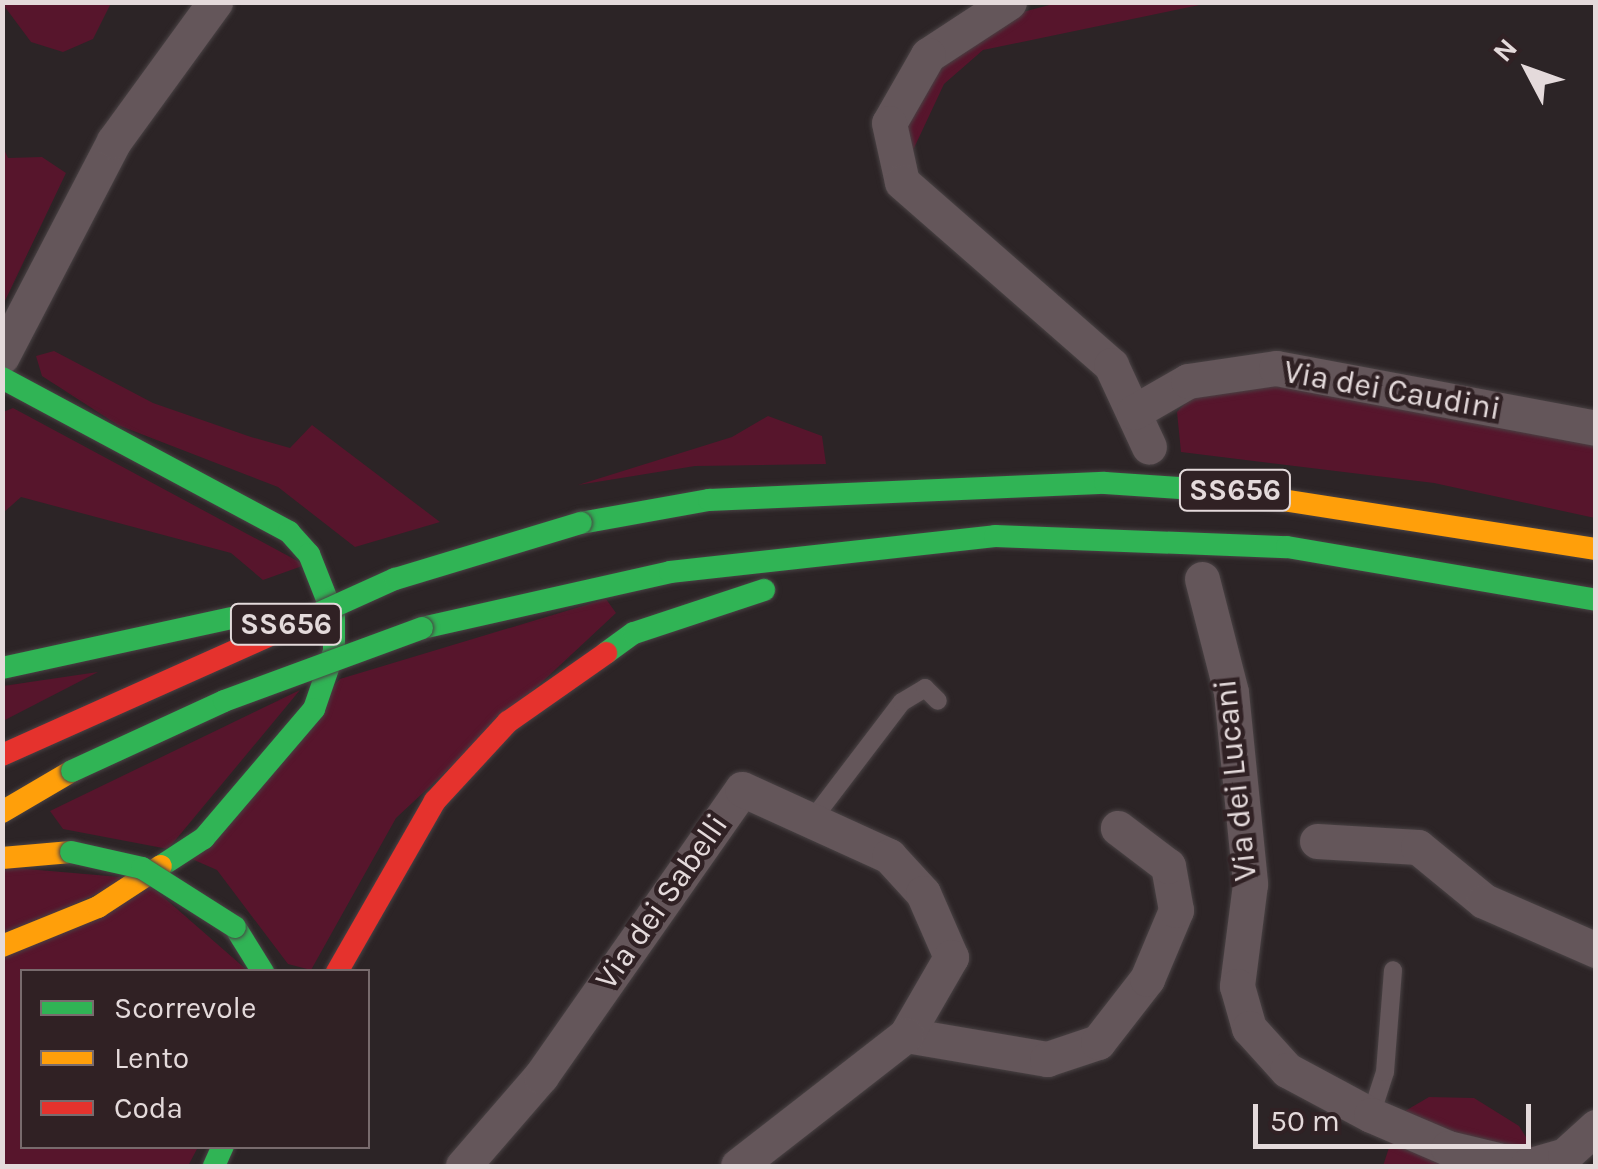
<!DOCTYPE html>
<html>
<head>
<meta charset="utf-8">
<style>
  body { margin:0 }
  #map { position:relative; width:1598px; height:1169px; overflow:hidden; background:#2c2426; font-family:Karla,sans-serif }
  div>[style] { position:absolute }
  .green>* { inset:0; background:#57152c }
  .roads { filter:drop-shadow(0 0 2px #494244) drop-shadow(0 0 2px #494244) }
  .lane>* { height:18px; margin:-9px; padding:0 9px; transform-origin:9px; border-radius:9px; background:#64565a }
  .street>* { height:35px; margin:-17.5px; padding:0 17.5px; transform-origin:17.5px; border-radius:17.5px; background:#64565a }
  .fast>* { height:22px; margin:-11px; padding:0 11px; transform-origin:11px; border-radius:11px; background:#30b455 }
  .slow>* { height:22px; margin:-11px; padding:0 11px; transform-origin:11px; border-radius:11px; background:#ff9f0a }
  .jam>* { height:22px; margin:-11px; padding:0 11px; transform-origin:11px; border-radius:11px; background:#e5322d }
  .bridges { filter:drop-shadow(0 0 2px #494244) drop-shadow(0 0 2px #494244) }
  .fast-bridge>* { height:22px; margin:-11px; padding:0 11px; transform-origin:11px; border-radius:11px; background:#30b455 }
  .jam-bridge>* { height:22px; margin:-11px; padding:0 11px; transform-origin:11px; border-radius:11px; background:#e5322d }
  span { translate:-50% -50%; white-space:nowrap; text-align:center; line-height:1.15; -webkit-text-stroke:9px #302124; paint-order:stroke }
  .shield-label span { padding:2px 8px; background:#302124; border:2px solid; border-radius:8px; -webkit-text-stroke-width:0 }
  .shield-label { font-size:30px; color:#e4dadb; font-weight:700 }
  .street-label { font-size:32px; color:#e4dadb }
  .frame { position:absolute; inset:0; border:5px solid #e4dadb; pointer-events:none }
  .legend { position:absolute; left:20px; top:969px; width:350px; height:180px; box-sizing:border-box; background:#302124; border:2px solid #786b6d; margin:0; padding:12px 18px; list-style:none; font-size:30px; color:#e4dadb }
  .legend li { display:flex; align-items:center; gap:20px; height:50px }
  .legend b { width:50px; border:2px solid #786b6d }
  .north { position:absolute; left:1478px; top:20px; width:100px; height:100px; -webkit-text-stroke:8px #302124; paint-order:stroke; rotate:311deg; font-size:28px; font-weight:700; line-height:40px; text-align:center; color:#e4dadb }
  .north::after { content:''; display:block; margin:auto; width:35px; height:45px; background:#e4dadb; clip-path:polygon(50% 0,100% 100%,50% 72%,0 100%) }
  .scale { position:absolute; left:1253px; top:1104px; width:278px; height:45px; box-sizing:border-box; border:5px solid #e4dadb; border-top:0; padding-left:12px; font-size:30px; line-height:35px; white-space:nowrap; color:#e4dadb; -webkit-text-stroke:8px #302124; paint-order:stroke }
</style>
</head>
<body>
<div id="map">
  <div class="green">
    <div style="clip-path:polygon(2px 3px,3px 2px,111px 3px,93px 39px,63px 52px,31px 42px)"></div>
    <div style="clip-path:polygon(1057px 3px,1209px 3px,983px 50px,944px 84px,907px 163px,906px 104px,943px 55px,988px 21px)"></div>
    <div style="clip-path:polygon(2px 145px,8px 158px,42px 157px,66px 173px,3px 305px)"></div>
    <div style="clip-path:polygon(54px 351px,153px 403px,251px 437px,290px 448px,312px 425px,440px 522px,355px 547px,278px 487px,118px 425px,42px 376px,36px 356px)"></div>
    <div style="clip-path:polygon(1235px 382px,1307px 383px,1595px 435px,1595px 518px,1434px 483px,1181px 452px,1177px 412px,1195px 393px)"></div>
    <div style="clip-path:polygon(13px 408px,305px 565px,263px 580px,231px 553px,21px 497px,3px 513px,3px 412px)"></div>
    <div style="clip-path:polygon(768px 416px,822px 436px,826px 464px,695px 466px,578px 485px,732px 437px)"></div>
    <div style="clip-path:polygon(606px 599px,616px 613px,396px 818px,311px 970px,288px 964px,217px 870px,185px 856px,340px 679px)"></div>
    <div style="clip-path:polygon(98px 672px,3px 721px,3px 686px)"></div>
    <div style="clip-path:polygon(300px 690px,168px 849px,63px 829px,50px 811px)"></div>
    <div style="clip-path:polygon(3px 867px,132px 878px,3px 937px)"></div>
    <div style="clip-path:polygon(145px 881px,248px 971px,22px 972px,22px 1146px,198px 1147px,188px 1166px,3px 1166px,3px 952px)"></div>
    <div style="clip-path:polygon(1429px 1097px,1474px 1098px,1519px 1126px,1544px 1166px,1383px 1166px,1400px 1114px)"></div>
  </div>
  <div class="roads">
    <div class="lane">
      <div style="left:815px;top:816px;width:143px;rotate:-52.7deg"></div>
      <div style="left:902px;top:702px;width:27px;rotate:-31deg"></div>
      <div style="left:925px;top:688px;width:18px;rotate:45deg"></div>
      <div style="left:1371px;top:1115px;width:45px;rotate:-72deg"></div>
      <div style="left:1385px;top:1072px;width:102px;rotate:-85.5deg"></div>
    </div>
    <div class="street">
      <div style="left:1009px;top:2px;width:97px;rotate:146.8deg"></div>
      <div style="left:928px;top:55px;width:78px;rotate:119.8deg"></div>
      <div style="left:889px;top:123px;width:60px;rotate:77.6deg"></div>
      <div style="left:902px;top:182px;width:278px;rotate:41.2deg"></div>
      <div style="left:1111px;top:365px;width:90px;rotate:65.1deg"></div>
      <div style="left:2px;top:356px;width:242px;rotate:-62.5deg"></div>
      <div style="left:114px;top:141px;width:172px;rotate:-54deg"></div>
      <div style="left:1134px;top:412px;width:62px;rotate:-29.9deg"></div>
      <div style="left:1188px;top:381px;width:89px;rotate:-8.4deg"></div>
      <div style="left:1276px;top:368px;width:326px;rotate:10.6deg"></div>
      <div style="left:1202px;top:579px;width:117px;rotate:75.6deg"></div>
      <div style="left:1231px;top:692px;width:193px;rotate:84.3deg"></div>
      <div style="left:1250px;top:884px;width:103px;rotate:97.3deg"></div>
      <div style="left:1237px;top:986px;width:44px;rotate:74.1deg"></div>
      <div style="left:1249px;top:1028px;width:57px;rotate:47.9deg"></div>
      <div style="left:1287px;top:1070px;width:95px;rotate:28.2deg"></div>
      <div style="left:1371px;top:1115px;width:84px;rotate:23.2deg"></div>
      <div style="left:1448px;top:1148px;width:77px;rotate:13.5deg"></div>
      <div style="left:1317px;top:841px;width:101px;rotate:3.4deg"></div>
      <div style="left:1418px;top:847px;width:85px;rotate:39.3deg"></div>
      <div style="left:1484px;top:901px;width:122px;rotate:23.6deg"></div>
      <div style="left:906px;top:1035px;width:143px;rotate:9.7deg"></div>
      <div style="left:1047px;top:1059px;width:54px;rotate:-18.4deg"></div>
      <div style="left:1098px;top:1042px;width:80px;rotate:-52.1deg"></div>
      <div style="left:1147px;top:979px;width:75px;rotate:-67.2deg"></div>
      <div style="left:1176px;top:910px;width:45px;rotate:-100.3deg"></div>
      <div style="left:1168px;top:866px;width:63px;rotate:-142.8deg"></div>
      <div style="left:463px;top:1166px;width:119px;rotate:-49.1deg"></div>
      <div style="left:541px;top:1076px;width:350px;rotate:-55deg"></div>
      <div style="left:742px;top:789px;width:162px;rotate:24.5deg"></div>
      <div style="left:889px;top:856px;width:50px;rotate:47.4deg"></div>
      <div style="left:923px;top:893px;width:70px;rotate:66.4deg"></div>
      <div style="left:951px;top:957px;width:90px;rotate:120deg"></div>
      <div style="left:906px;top:1035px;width:213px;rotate:142.1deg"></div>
      <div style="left:1527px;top:1166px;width:40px;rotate:-16deg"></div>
      <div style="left:1565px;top:1155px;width:42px;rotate:-42.1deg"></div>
    </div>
    <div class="fast">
      <div style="left:2px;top:378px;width:326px;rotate:28.2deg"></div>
      <div style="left:289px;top:532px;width:30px;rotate:48deg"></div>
      <div style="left:309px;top:554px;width:68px;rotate:68.4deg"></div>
      <div style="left:334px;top:617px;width:34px;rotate:90deg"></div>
      <div style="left:334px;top:651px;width:61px;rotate:109deg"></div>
      <div style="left:314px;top:709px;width:170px;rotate:130.5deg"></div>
      <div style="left:204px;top:838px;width:51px;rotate:146.9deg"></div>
      <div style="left:581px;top:523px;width:130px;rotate:-10.2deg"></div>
      <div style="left:709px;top:500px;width:396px;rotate:-2.5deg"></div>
      <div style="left:1105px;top:483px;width:120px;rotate:3.8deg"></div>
      <div style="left:422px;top:628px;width:254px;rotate:-12.7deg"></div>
      <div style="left:670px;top:572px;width:327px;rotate:-6.3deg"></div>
      <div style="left:995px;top:536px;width:292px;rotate:2.2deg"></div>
      <div style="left:1287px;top:547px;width:314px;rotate:9.7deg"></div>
      <div style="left:606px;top:653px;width:34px;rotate:-36deg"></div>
      <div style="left:634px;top:633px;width:137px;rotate:-18.3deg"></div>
      <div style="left:235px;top:927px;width:53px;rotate:58.1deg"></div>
      <div style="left:214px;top:1166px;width:22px;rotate:-66deg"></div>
    </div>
    <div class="slow">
      <div style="left:1225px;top:491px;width:376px;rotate:8.9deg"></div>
      <div style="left:2px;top:812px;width:81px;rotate:-30.4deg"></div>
      <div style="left:2px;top:858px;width:69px;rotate:-5deg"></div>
      <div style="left:2px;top:946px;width:104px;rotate:-22.1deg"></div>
      <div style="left:98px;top:907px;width:75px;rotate:-33.1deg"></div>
    </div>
    <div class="jam">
      <div style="left:337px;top:972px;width:197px;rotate:-60.2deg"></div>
      <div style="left:435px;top:801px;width:108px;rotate:-47.3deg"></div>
      <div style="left:508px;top:722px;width:120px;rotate:-35.1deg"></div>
    </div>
  </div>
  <div class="bridges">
    <div class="fast-bridge">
      <div style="left:304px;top:620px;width:100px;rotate:-24.3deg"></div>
      <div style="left:395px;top:579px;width:194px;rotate:-16.8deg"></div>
      <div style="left:2px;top:668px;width:235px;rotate:-12.3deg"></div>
      <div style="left:72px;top:771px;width:167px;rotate:-24.7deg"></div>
      <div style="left:224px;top:701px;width:211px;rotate:-20.2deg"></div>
      <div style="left:71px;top:852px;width:73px;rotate:12.7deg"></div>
      <div style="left:142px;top:868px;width:110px;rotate:32.4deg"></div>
    </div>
    <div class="jam-bridge">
      <div style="left:2px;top:755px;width:331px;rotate:-24.1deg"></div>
    </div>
  </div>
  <div class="shield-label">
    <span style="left:1235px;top:490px">SS656</span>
    <span style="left:286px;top:624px">SS656</span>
  </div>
  <div class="street-label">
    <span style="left:1392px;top:391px;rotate:10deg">Via dei Caudini</span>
    <span style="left:1236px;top:780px;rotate:-96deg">Via dei Lucani</span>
    <span style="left:662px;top:902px;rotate:-55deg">Via dei Sabelli</span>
  </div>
  <div class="frame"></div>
  <ul class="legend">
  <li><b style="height:12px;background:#30b455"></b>Scorrevole</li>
  <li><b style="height:12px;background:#ff9f0a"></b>Lento</li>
  <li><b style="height:12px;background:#e5322d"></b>Coda</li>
  </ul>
  <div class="north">N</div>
  <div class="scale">50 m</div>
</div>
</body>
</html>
